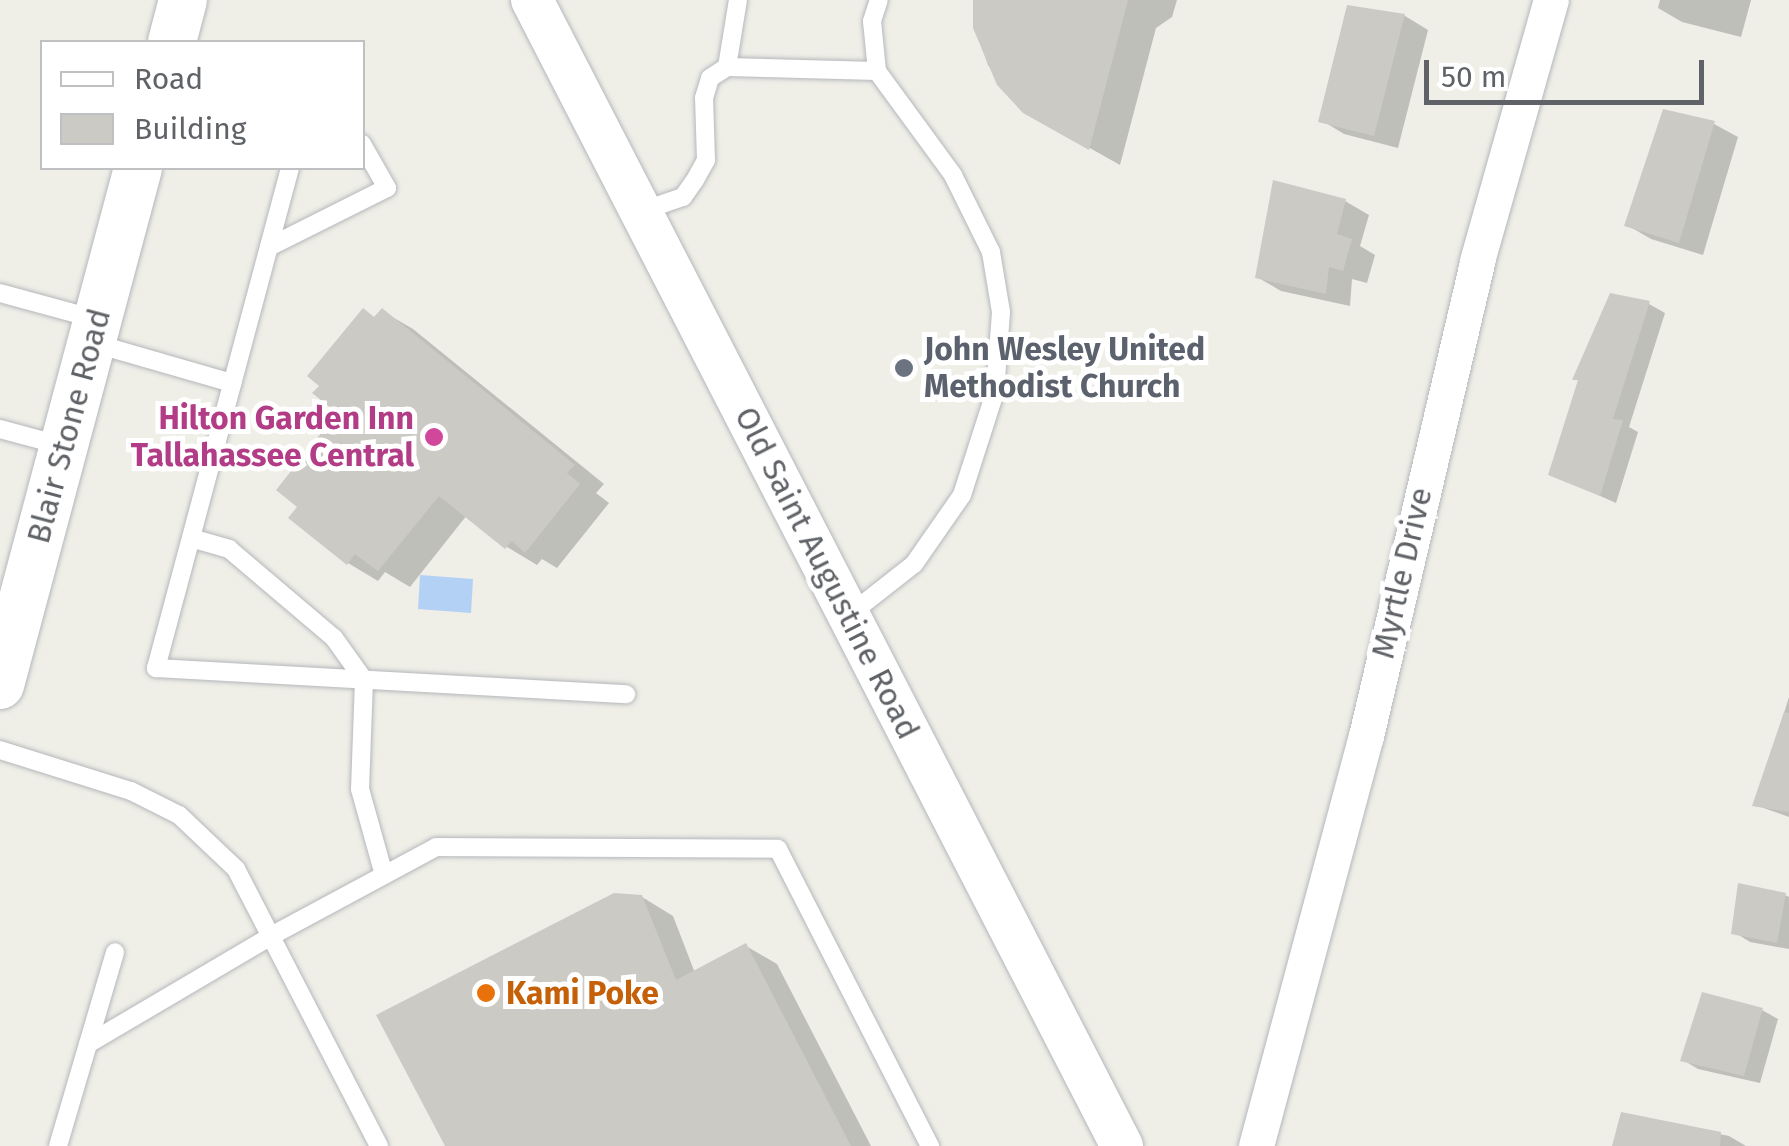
<!DOCTYPE html>
<html>
<head>
<meta charset="utf-8">
<style>
  body { margin:0 }
  #map { position:relative; width:1789px; height:1146px; overflow:hidden; background:#efefe8; font-family:"Fira Sans",sans-serif }
  div>[style] { position:absolute }
  .water>* { inset:0; background:#b3d0f5 }
  .shadow>* { inset:0; background:#0003 }
  .building>* { inset:0; background:#cbcac4 }
  .roads { filter:drop-shadow(0 0 2px #b5b7bb) drop-shadow(0 0 2px #b5b7bb) }
  .service>* { height:18px; margin:-9px; padding:0 9px; transform-origin:9px; border-radius:9px; background:#fff }
  .minor>* { height:35px; margin:-17.5px; padding:0 17.5px; transform-origin:17.5px; border-radius:17.5px; background:#fff }
  .tertiary>* { height:42px; margin:-21px; padding:0 21px; transform-origin:21px; border-radius:21px; background:#fff }
  .secondary>* { height:48px; margin:-24px; padding:0 24px; transform-origin:24px; border-radius:24px; background:#fff }
  .dots>* { width:28px; height:28px; translate:-50% -50%; box-sizing:border-box; border:5px solid #fff; border-radius:50% }
  span { translate:-50% -50%; white-space:nowrap; text-align:center; line-height:1.15; -webkit-text-stroke:10px #fff; paint-order:stroke }
  .worship-label { font-size:32px; color:#5b616d; font-weight:700 }
  .left { translate:0 -50%; text-align:left }
  .hotel-label { font-size:32px; color:#b23c85; font-weight:700 }
  .right { translate:-100% -50%; text-align:right }
  .street-label { font-size:32px; color:#5f6266 }
  .food-label { font-size:32px; color:#c56008; font-weight:700 }
  .legend { position:absolute; left:40px; top:40px; width:325px; height:130px; box-sizing:border-box; background:#fff; border:2px solid #bfc0c2; margin:0; padding:12px 18px; list-style:none; font-size:30px; color:#5f6266 }
  .legend li { display:flex; align-items:center; gap:20px; height:50px }
  .legend b { width:50px; border:2px solid #bfc0c2 }
  .scale { position:absolute; left:1424px; top:60px; width:280px; height:45px; box-sizing:border-box; border:5px solid #5f6266; border-top:0; padding-left:12px; font-size:30px; line-height:35px; white-space:nowrap; color:#5f6266; -webkit-text-stroke:8px #fff; paint-order:stroke }
</style>
</head>
<body>
<div id="map">
  <div class="water">
    <div style="clip-path:polygon(420px 575px,473px 579px,471px 613px,418px 609px)"></div>
  </div>
  <div class="shadow">
    <div style="clip-path:polygon(976px 0,1177px 0,1172px 17px,1156px 28px,1120px 165px,1024px 111px,988px 65px,975px 27px)"></div>
    <div style="clip-path:polygon(1660px 0,1751px 0,1741px 37px,1682px 22px,1658px 8px)"></div>
    <div style="clip-path:polygon(1349px 8px,1405px 16px,1428px 30px,1398px 148px,1344px 134px,1321px 120px)"></div>
    <div style="clip-path:polygon(1714px 124px,1738px 137px,1703px 255px,1651px 239px,1627px 225px)"></div>
    <div style="clip-path:polygon(1345px 201px,1369px 215px,1360px 246px,1375px 255px,1367px 283px,1352px 279px,1350px 306px,1281px 291px,1257px 277px)"></div>
    <div style="clip-path:polygon(1611px 296px,1649px 304px,1665px 313px,1629px 427px,1638px 432px,1616px 503px,1551px 474px,1580px 382px,1576px 379px)"></div>
    <div style="clip-path:polygon(382px 311px,413px 329px,604px 484px,596px 493px,609px 503px,557px 568px,542px 559px,537px 565px,507px 547px,467px 515px,410px 587px,385px 572px,378px 581px,348px 563px,300px 507px)"></div>
    <div style="clip-path:polygon(1789px 697px,1789px 817px,1755px 805px)"></div>
    <div style="clip-path:polygon(1785px 895px,1789px 897px,1789px 949px,1750px 942px,1734px 932px)"></div>
    <div style="clip-path:polygon(642px 897px,673px 916px,695px 973px,746px 946px,777px 964px,871px 1146px,447px 1146px)"></div>
    <div style="clip-path:polygon(1762px 1010px,1778px 1019px,1760px 1083px,1698px 1069px,1683px 1060px)"></div>
    <div style="clip-path:polygon(1622px 1114px,1729px 1136px,1746px 1146px,1615px 1146px)"></div>
  </div>
  <div class="building">
    <div style="clip-path:polygon(973px 0,1128px 0,1089px 150px,1023px 113px,997px 85px,973px 28px)"></div>
    <div style="clip-path:polygon(1347px 5px,1405px 14px,1374px 136px,1318px 122px)"></div>
    <div style="clip-path:polygon(1663px 109px,1715px 121px,1679px 243px,1624px 226px)"></div>
    <div style="clip-path:polygon(1273px 180px,1346px 199px,1337px 234px,1352px 239px,1343px 271px,1329px 267px,1326px 294px,1255px 278px)"></div>
    <div style="clip-path:polygon(1610px 293px,1650px 301px,1613px 419px,1623px 420px,1600px 496px,1548px 475px,1578px 380px,1572px 380px)"></div>
    <div style="clip-path:polygon(363px 308px,374px 317px,382px 308px,575px 465px,567px 473px,580px 484px,525px 553px,512px 541px,505px 549px,439px 496px,378px 571px,355px 554px,347px 565px,288px 518px,297px 507px,276px 490px,337px 413px,312px 393px,319px 386px,307px 376px)"></div>
    <div style="clip-path:polygon(1784px 712px,1789px 713px,1789px 812px,1752px 806px)"></div>
    <div style="clip-path:polygon(1738px 883px,1786px 893px,1777px 943px,1731px 934px)"></div>
    <div style="clip-path:polygon(614px 893px,642px 895px,676px 980px,746px 943px,851px 1146px,445px 1146px,376px 1015px)"></div>
    <div style="clip-path:polygon(1702px 992px,1763px 1008px,1744px 1076px,1680px 1061px)"></div>
    <div style="clip-path:polygon(1621px 1112px,1721px 1132px,1720px 1146px,1612px 1146px)"></div>
  </div>
  <div class="roads">
    <div class="service">
      <div style="left:727px;top:67px;width:68px;rotate:-80.7deg"></div>
      <div style="left:290px;top:168px;width:518px;rotate:105deg"></div>
      <div style="left:156px;top:668px;width:471px;rotate:3.2deg"></div>
      <div style="left:642px;top:211px;width:43px;rotate:-18.9deg"></div>
      <div style="left:683px;top:197px;width:21px;rotate:-55deg"></div>
      <div style="left:695px;top:180px;width:23px;rotate:-61deg"></div>
      <div style="left:706px;top:160px;width:62px;rotate:-91.8deg"></div>
      <div style="left:704px;top:98px;width:21px;rotate:-73deg"></div>
      <div style="left:710px;top:78px;width:20px;rotate:-33deg"></div>
      <div style="left:727px;top:67px;width:150px;rotate:1.5deg"></div>
      <div style="left:269px;top:247px;width:132px;rotate:-26.6deg"></div>
      <div style="left:387px;top:188px;width:51px;rotate:-119.6deg"></div>
      <div style="left:0;top:293px;width:99px;rotate:15.2deg"></div>
      <div style="left:93px;top:343px;width:145px;rotate:16.1deg"></div>
      <div style="left:0;top:429px;width:65px;rotate:15.1deg"></div>
      <div style="left:191px;top:538px;width:40px;rotate:16deg"></div>
      <div style="left:229px;top:549px;width:138px;rotate:40.3deg"></div>
      <div style="left:334px;top:638px;width:52px;rotate:54.5deg"></div>
      <div style="left:364px;top:680px;width:109px;rotate:92.1deg"></div>
      <div style="left:360px;top:789px;width:89px;rotate:74.4deg"></div>
      <div style="left:849px;top:615px;width:83px;rotate:-38.1deg"></div>
      <div style="left:914px;top:564px;width:84px;rotate:-55.2deg"></div>
      <div style="left:962px;top:495px;width:108px;rotate:-72.2deg"></div>
      <div style="left:995px;top:392px;width:80px;rotate:-85.7deg"></div>
      <div style="left:1001px;top:312px;width:61px;rotate:-99.5deg"></div>
      <div style="left:991px;top:252px;width:86px;rotate:-116.3deg"></div>
      <div style="left:953px;top:175px;width:129px;rotate:-126.2deg"></div>
      <div style="left:877px;top:71px;width:50px;rotate:-95.7deg"></div>
      <div style="left:872px;top:21px;width:22px;rotate:-72deg"></div>
      <div style="left:0;top:750px;width:137px;rotate:17.4deg"></div>
      <div style="left:131px;top:791px;width:54px;rotate:26.6deg"></div>
      <div style="left:179px;top:815px;width:79px;rotate:43.5deg"></div>
      <div style="left:236px;top:869px;width:312px;rotate:62.7deg"></div>
      <div style="left:88px;top:1044px;width:212px;rotate:-30.5deg"></div>
      <div style="left:271px;top:936px;width:187px;rotate:-28.3deg"></div>
      <div style="left:436px;top:847px;width:342px;rotate:0.3deg"></div>
      <div style="left:778px;top:849px;width:334px;rotate:62.9deg"></div>
      <div style="left:58px;top:1146px;width:202px;rotate:-73.6deg"></div>
    </div>
    <div class="minor">
      <div style="left:1256px;top:1146px;width:424px;rotate:-75deg"></div>
      <div style="left:1366px;top:736px;width:488px;rotate:-76.8deg"></div>
      <div style="left:1477px;top:261px;width:271px;rotate:-74.2deg"></div>
    </div>
    <div class="tertiary">
      <div style="left:532px;top:0;width:1289px;rotate:62.76deg"></div>
    </div>
    <div class="secondary">
      <div style="left:172px;top:42px;width:43px;rotate:-75.3deg"></div>
      <div style="left:0;top:685px;width:535px;rotate:-75.05deg"></div>
    </div>
  </div>
  <div class="dots">
    <div style="left:904px;top:368px;background:#6b7280"></div>
    <div style="left:434px;top:437px;background:#d1479c"></div>
    <div style="left:486px;top:993px;background:#e8710a"></div>
  </div>
  <div class="worship-label">
    <span class="left" style="left:924px;top:368px">John Wesley United<br>Methodist Church</span>
  </div>
  <div class="hotel-label">
    <span class="right" style="left:414px;top:437px">Hilton Garden Inn<br>Tallahassee Central</span>
  </div>
  <div class="street-label">
    <span style="left:69px;top:426px;rotate:-75deg">Blair Stone Road</span>
    <span style="left:827px;top:573px;rotate:63deg">Old Saint Augustine Road</span>
    <span style="left:1402px;top:573px;rotate:-77deg">Myrtle Drive</span>
  </div>
  <div class="food-label">
    <span class="left" style="left:506px;top:993px">Kami Poke</span>
  </div>
  <ul class="legend">
  <li><b style="height:12px;background:#fff"></b>Road</li>
  <li><b style="height:28px;background:#cbcac4"></b>Building</li>
  </ul>
  <div class="scale">50 m</div>
</div>
</body>
</html>
